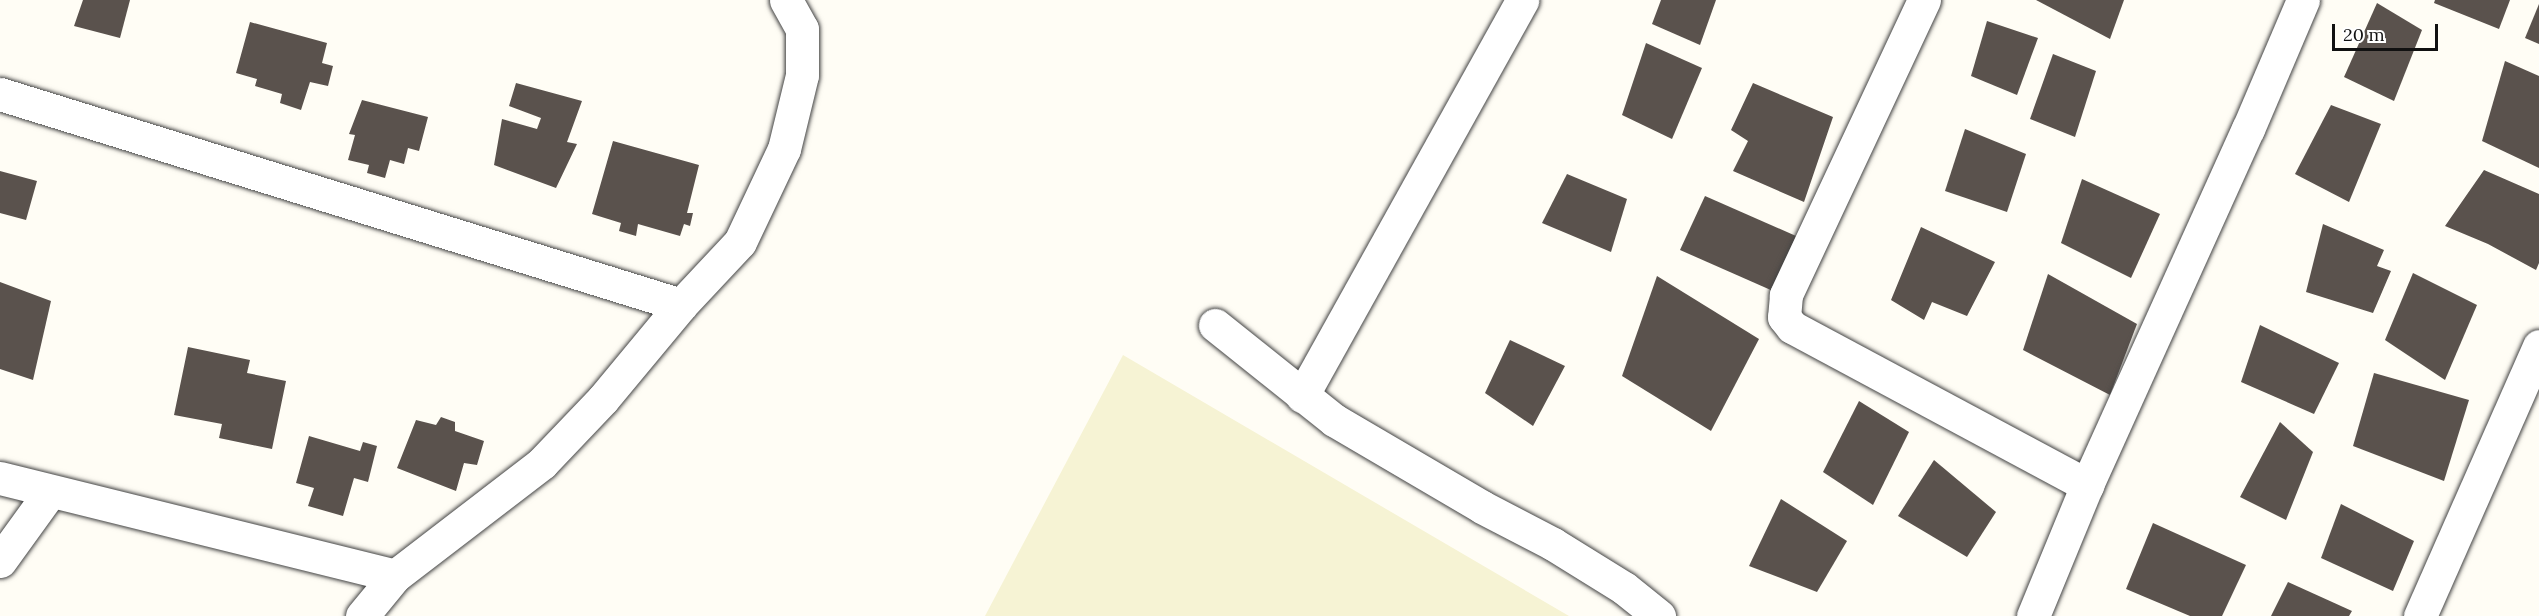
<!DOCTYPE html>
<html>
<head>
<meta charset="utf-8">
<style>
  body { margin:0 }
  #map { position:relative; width:2539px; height:616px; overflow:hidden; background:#fffdf5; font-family:Lora,serif }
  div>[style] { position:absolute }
  .farmland>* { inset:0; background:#f6f3d4 }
  .building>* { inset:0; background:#5a524d }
  .roads { filter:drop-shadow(0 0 2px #444) drop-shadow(0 0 2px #444) }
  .minor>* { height:33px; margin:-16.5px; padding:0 16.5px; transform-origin:16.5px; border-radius:16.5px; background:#fff }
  span { translate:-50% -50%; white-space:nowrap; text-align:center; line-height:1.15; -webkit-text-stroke:6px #fff; paint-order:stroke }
  .scale { position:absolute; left:2332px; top:24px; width:106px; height:27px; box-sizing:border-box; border:3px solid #111; border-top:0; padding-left:8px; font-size:18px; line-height:21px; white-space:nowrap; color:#111; -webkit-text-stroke:4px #fff; paint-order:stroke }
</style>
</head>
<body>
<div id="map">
  <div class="farmland">
    <div style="clip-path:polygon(1123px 355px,1569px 616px,985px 616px)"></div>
  </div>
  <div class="building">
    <div style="clip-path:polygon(83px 0,130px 0,120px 38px,74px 26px)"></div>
    <div style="clip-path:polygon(1661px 0,1716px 0,1700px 45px,1652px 24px)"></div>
    <div style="clip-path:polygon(2036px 0,2124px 0,2110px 39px)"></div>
    <div style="clip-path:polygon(2435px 0,2510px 0,2499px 29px,2434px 3px)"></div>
    <div style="clip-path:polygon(2377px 3px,2422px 30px,2394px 101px,2344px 77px)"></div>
    <div style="clip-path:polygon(2539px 4px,2539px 44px,2525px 38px)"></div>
    <div style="clip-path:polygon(1987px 21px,2038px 38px,2017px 95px,1971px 76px)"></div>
    <div style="clip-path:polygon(250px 22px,327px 43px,322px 63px,333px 66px,328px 86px,310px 82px,301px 110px,280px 103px,282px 94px,255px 86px,257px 79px,236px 73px)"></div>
    <div style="clip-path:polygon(1646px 43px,1702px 68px,1672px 139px,1622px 115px)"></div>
    <div style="clip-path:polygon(2053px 54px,2096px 71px,2075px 137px,2030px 119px)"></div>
    <div style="clip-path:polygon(2505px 61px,2539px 76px,2539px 168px,2482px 141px)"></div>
    <div style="clip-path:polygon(516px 83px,582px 101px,567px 142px,577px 144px,556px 188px,494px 165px,502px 119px,537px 129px,541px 118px,509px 106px)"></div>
    <div style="clip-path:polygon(1753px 83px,1833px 117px,1804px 202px,1733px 171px,1748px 141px,1731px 130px)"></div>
    <div style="clip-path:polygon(362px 100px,428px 117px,419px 151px,408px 148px,404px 164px,390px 160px,385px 178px,367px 173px,369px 165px,348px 160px,355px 135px,349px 134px)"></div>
    <div style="clip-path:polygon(2331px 105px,2381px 124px,2349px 202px,2295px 174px)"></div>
    <div style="clip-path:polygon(1965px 129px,2026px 154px,2007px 212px,1945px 191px)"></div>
    <div style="clip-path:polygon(613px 141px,699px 165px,687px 213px,693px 213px,690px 226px,684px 224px,680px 236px,638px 224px,636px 236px,619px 231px,621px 223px,592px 214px)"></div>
    <div style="clip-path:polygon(2484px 170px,2539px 194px,2539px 263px,2536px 270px,2488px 244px,2445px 226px)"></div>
    <div style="clip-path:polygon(0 171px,37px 181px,26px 220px,0 213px)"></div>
    <div style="clip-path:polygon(1567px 174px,1627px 199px,1611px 252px,1542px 223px)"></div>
    <div style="clip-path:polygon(2082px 179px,2160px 214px,2131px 278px,2061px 243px)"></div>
    <div style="clip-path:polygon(1705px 196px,1796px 236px,1773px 291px,1680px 250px)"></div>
    <div style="clip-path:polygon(2323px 224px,2384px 250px,2377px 266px,2391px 271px,2373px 313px,2306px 292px)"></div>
    <div style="clip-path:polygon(1921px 227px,1995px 262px,1967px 316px,1932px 302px,1924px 320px,1891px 300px)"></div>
    <div style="clip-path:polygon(2413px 273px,2477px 305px,2445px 380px,2385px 340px)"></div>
    <div style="clip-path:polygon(2048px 274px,2137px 324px,2110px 395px,2023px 350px)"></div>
    <div style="clip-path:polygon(1657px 276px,1759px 339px,1711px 431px,1622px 376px)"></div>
    <div style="clip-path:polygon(0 282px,51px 301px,33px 380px,0 369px)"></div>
    <div style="clip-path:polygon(2260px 325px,2339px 363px,2314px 414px,2241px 382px)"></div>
    <div style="clip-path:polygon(1510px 340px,1565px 366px,1533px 426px,1485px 393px)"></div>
    <div style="clip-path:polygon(188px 347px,250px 360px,247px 373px,286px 381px,272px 449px,219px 438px,222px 424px,174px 415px)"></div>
    <div style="clip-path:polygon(2374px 373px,2469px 400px,2444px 481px,2353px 446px)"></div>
    <div style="clip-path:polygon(1859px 401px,1909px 432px,1873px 505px,1823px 472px)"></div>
    <div style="clip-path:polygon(441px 417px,455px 422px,455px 431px,484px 441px,477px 465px,464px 463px,456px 491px,397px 468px,416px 420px,436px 425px)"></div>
    <div style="clip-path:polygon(2280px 422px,2313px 452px,2286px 520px,2240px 497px)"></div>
    <div style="clip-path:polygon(309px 436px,360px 451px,363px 442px,377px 446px,368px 482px,354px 478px,343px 516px,308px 506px,314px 488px,296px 483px)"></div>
    <div style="clip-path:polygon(1934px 460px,1996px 512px,1967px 557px,1898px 516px)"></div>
    <div style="clip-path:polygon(1781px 499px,1847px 541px,1817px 592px,1749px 566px)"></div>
    <div style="clip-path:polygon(2341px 504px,2414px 541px,2393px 591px,2321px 558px)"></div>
    <div style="clip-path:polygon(2153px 523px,2246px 565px,2222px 616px,2190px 616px,2126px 589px)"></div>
    <div style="clip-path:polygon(2288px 582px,2352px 611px,2349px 616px,2271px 616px)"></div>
  </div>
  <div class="roads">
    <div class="minor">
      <div style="left:1924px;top:0;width:326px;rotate:115.1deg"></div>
      <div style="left:1786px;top:295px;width:22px;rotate:95deg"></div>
      <div style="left:1784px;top:317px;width:13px;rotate:51deg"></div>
      <div style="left:1792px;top:327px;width:335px;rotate:28.2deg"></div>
      <div style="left:0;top:94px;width:713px;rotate:17.21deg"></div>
      <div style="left:1215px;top:325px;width:152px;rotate:38.6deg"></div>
      <div style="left:1334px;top:420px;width:172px;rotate:30.4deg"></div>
      <div style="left:1482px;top:507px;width:80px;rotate:27.5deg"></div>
      <div style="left:1553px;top:544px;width:84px;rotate:31.8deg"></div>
      <div style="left:1624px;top:588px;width:45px;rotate:38.7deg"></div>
      <div style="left:1302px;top:396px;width:453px;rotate:-60.9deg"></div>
      <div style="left:0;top:478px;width:407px;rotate:13.9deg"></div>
      <div style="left:0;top:561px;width:85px;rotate:-54.1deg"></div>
      <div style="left:362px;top:616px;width:52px;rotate:-50.5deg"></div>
      <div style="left:395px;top:576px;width:185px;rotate:-37.5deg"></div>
      <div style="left:542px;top:463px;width:88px;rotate:-46.4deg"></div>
      <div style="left:603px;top:399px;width:122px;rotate:-50.3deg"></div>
      <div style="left:681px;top:305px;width:86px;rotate:-46.9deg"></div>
      <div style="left:740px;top:242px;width:103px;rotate:-64.7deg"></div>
      <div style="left:784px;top:149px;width:76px;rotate:-76.3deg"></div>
      <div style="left:802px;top:75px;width:46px;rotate:-90deg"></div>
      <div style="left:802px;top:29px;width:33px;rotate:-119deg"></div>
      <div style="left:2033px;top:616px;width:142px;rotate:-67.6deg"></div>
      <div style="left:2087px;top:485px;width:391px;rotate:-65.7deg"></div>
      <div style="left:2248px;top:129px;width:140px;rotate:-66.9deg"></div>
      <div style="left:2420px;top:616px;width:295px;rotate:-66.2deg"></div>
    </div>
  </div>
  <div class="scale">20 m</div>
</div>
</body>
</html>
